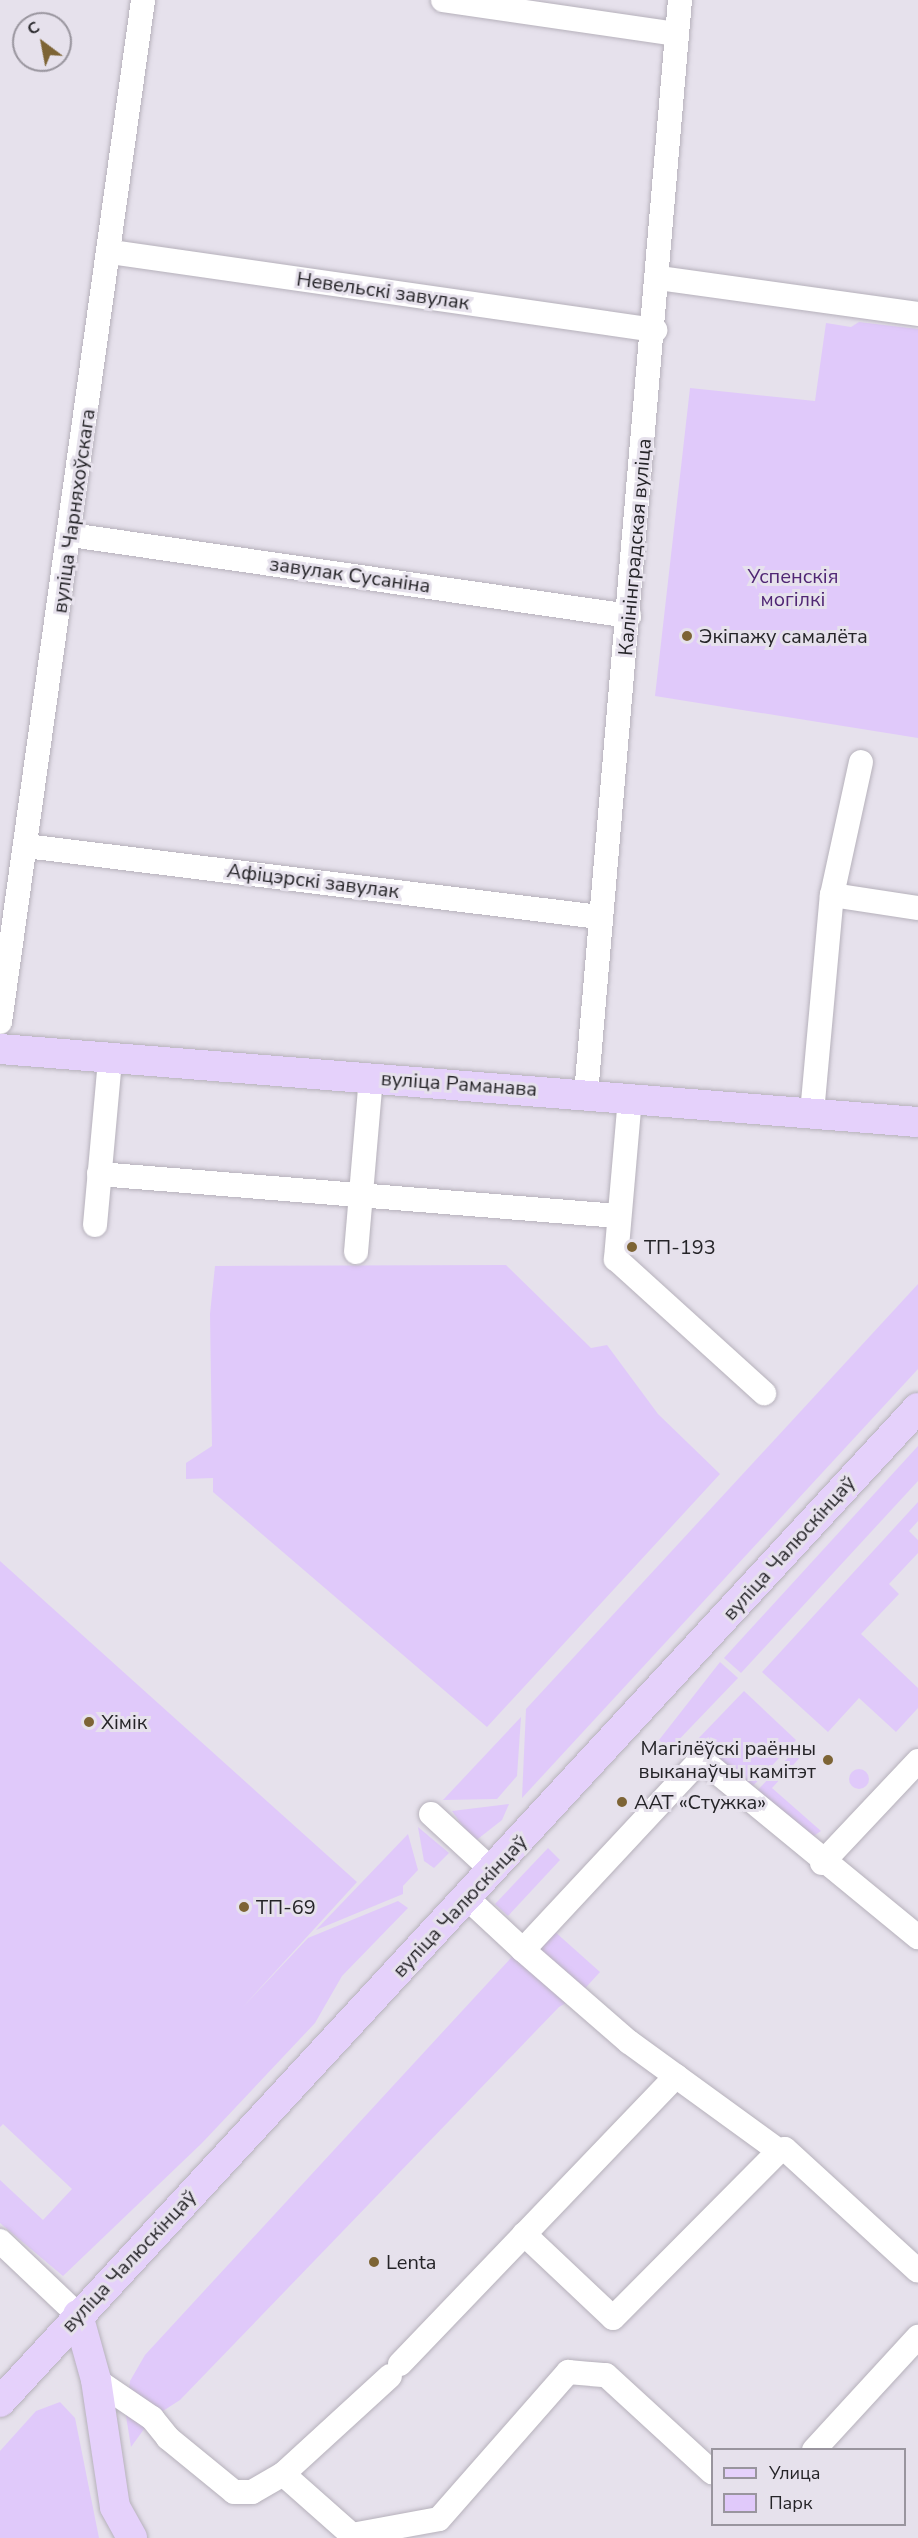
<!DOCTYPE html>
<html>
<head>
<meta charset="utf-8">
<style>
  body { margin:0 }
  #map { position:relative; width:918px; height:2538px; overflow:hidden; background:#e6e1ec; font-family:"Nunito Sans",sans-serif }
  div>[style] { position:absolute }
  .green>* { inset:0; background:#e0c9fa }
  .round { border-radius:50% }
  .roads { filter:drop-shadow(0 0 2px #b6b1bb) drop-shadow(0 0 2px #b6b1bb) }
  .minor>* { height:24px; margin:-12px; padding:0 12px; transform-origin:12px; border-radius:12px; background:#fff }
  .major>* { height:30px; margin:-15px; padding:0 15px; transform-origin:15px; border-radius:15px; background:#e5d1fb }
  .dots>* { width:16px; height:16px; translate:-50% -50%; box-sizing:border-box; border:3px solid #e6e1ec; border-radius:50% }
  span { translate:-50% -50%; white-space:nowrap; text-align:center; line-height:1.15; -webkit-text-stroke:6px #e6e1ec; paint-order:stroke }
  .street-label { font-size:20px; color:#252428 }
  .park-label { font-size:20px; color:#502674 }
  .poi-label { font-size:20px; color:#252428 }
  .left { translate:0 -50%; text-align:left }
  .right { translate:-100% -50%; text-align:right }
  .legend { position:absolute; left:711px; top:2448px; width:195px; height:78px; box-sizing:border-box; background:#e6e1ec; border:2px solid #99959e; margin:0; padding:8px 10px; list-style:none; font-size:18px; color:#252428 }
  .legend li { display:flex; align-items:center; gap:12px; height:30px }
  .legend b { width:30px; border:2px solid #99959e }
  .north { position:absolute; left:12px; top:12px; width:60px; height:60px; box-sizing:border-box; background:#e6e1ec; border:2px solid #99959e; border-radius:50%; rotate:328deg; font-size:16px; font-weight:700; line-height:24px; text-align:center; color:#252428 }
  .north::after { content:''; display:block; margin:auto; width:21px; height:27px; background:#7d6435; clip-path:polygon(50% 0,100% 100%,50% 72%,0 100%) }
</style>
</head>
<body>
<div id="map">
  <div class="green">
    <div style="clip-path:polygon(859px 322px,918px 329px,918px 738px,655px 696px,690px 388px,815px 401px,826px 323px,851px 327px)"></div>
    <div style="clip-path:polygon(506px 1265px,591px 1348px,607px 1345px,658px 1414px,720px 1474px,487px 1727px,213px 1492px,213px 1478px,186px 1479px,186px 1463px,212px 1446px,210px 1314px,215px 1266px)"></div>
    <div style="clip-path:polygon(918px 1284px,918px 1369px,522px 1798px,526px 1709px)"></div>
    <div style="clip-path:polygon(918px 1446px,918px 1481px,741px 1673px,724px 1658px)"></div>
    <div style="clip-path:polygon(918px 1502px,918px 1521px,909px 1531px,918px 1540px,918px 1553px,889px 1584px,899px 1594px,861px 1634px,918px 1688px,918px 1708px,896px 1732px,859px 1698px,828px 1732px,762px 1672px)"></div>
    <div style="clip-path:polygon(0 1561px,357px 1882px,242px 2008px,308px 1938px,398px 1901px,408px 1908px,342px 1976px,315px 2023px,202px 2143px,63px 2276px,0 2223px,0 2180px,43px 2220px,72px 2189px,3px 2124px,0 2127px)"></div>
    <div style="clip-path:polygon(720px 1662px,738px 1678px,669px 1750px,659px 1740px)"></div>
    <div style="clip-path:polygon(744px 1691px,796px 1740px,751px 1788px,695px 1742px)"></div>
    <div style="clip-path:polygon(521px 1717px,517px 1776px,497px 1799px,443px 1800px)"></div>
    <div style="clip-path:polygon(799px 1746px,805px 1752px,772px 1788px,821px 1831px,812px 1837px,756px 1792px)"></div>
    <div class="round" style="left:849px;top:1769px;width:20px;height:20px"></div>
    <div style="clip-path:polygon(509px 1804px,502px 1820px,474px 1842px,452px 1811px)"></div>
    <div style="clip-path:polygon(418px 1827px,449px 1853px,434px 1868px,424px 1861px)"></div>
    <div style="clip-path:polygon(408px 1834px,418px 1870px,403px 1886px,403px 1894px,316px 1930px)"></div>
    <div style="clip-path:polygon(548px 1848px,560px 1860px,508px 1916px,495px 1904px)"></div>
    <div style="clip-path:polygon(544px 1922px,600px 1972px,578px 1996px,559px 2007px,180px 2400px,152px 2418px,131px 2447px,126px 2416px,130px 2381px,145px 2355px)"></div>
    <div style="clip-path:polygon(60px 2402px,75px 2418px,99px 2538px,0 2538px,0 2451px,36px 2411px)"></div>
  </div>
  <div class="roads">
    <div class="minor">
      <div style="left:443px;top:0;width:235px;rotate:8.3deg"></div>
      <div style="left:111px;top:252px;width:550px;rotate:8.16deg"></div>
      <div style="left:659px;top:278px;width:261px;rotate:7.9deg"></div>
      <div style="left:71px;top:535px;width:564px;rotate:8.26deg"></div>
      <div style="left:26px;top:846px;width:577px;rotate:7.06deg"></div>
      <div style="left:832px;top:895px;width:87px;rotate:8.6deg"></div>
      <div style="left:0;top:1022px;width:1032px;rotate:-82.03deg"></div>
      <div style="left:586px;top:1094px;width:1098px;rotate:-85.09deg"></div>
      <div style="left:630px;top:1098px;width:162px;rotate:95deg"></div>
      <div style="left:616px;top:1259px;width:200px;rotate:42.2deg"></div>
      <div style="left:812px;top:1113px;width:219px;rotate:-84.8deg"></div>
      <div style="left:832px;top:895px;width:136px;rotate:-77.7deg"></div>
      <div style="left:99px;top:1174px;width:521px;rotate:4.63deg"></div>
      <div style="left:95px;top:1225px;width:167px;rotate:-84.8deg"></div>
      <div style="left:356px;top:1252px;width:175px;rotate:-85.1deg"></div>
      <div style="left:431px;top:1814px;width:84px;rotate:42.6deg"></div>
      <div style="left:822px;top:1863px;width:140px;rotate:-46.7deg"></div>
      <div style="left:467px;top:1898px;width:76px;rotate:42.9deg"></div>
      <div style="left:523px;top:1950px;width:261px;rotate:-47deg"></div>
      <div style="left:701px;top:1759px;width:281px;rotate:39.4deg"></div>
      <div style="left:523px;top:1950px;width:140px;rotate:41deg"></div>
      <div style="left:629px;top:2042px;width:185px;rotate:36deg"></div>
      <div style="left:779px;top:2151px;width:6px;rotate:-18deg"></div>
      <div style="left:785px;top:2149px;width:180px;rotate:42.5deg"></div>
      <div style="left:524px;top:2234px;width:122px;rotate:43.3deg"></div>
      <div style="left:613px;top:2318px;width:235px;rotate:-45.2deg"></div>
      <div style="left:0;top:2241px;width:108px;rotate:43.5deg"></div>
      <div style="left:400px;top:2364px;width:399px;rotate:-46.2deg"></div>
      <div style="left:96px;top:2380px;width:68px;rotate:34.2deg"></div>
      <div style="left:152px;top:2418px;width:26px;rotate:51deg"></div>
      <div style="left:168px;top:2438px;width:85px;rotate:39.3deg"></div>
      <div style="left:234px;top:2492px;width:18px"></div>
      <div style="left:252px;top:2492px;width:36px;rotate:-30deg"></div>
      <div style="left:283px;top:2474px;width:145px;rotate:-42.5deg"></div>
      <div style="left:814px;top:2450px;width:154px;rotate:-47.4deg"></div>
      <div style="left:283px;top:2474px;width:92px;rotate:41.5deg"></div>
      <div style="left:352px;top:2535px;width:88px;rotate:-10.4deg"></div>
      <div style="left:439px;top:2519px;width:196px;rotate:-48.7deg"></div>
      <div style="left:568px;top:2372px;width:38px;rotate:5deg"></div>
      <div style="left:606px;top:2375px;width:144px;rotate:42.5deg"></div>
    </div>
    <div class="major">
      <div style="left:0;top:1049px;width:921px;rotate:4.55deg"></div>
      <div style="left:78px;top:2315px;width:67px;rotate:74.5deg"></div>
      <div style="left:96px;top:2380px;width:128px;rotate:81.5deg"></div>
      <div style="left:115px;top:2507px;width:35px;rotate:61deg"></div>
      <div style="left:0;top:2402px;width:1353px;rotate:-47.28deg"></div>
    </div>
  </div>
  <div class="dots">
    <div style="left:687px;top:636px;background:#7d6435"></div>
    <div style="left:632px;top:1247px;background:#7d6435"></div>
    <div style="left:89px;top:1722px;background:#7d6435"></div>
    <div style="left:828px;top:1760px;background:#7d6435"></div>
    <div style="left:622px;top:1802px;background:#7d6435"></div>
    <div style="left:244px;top:1907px;background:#7d6435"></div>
    <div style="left:374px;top:2262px;background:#7d6435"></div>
  </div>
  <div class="street-label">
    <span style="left:383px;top:291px;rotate:8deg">Невельскі завулак</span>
    <span style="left:74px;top:511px;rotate:-82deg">вуліца Чарняхоўскага</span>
    <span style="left:635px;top:547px;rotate:-85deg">Калінінградская вуліца</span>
    <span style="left:350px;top:575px;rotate:8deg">завулак Сусаніна</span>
    <span style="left:313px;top:881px;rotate:7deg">Афіцэрскі завулак</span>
    <span style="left:459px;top:1084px;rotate:4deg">вуліца Раманава</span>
    <span style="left:789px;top:1548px;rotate:-48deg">вуліца Чалюскінцаў</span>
    <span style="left:460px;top:1906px;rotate:-47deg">вуліца Чалюскінцаў</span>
    <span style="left:129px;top:2261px;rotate:-47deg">вуліца Чалюскінцаў</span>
  </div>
  <div class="park-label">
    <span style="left:793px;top:588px">Успенскія<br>могілкі</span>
  </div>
  <div class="poi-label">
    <span class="left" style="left:699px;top:636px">Экіпажу самалёта</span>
    <span class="left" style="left:644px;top:1247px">ТП-193</span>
    <span class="left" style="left:101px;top:1722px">Хімік</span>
    <span class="right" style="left:816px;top:1760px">Магілёўскі раённы<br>выканаўчы камітэт</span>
    <span class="left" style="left:634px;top:1802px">ААТ «Стужка»</span>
    <span class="left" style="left:256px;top:1907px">ТП-69</span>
    <span class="left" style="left:386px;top:2262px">Lenta</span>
  </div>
  <ul class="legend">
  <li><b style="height:8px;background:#e5d1fb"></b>Улица</li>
  <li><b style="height:16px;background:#e0c9fa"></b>Парк</li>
  </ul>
  <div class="north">С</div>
</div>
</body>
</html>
